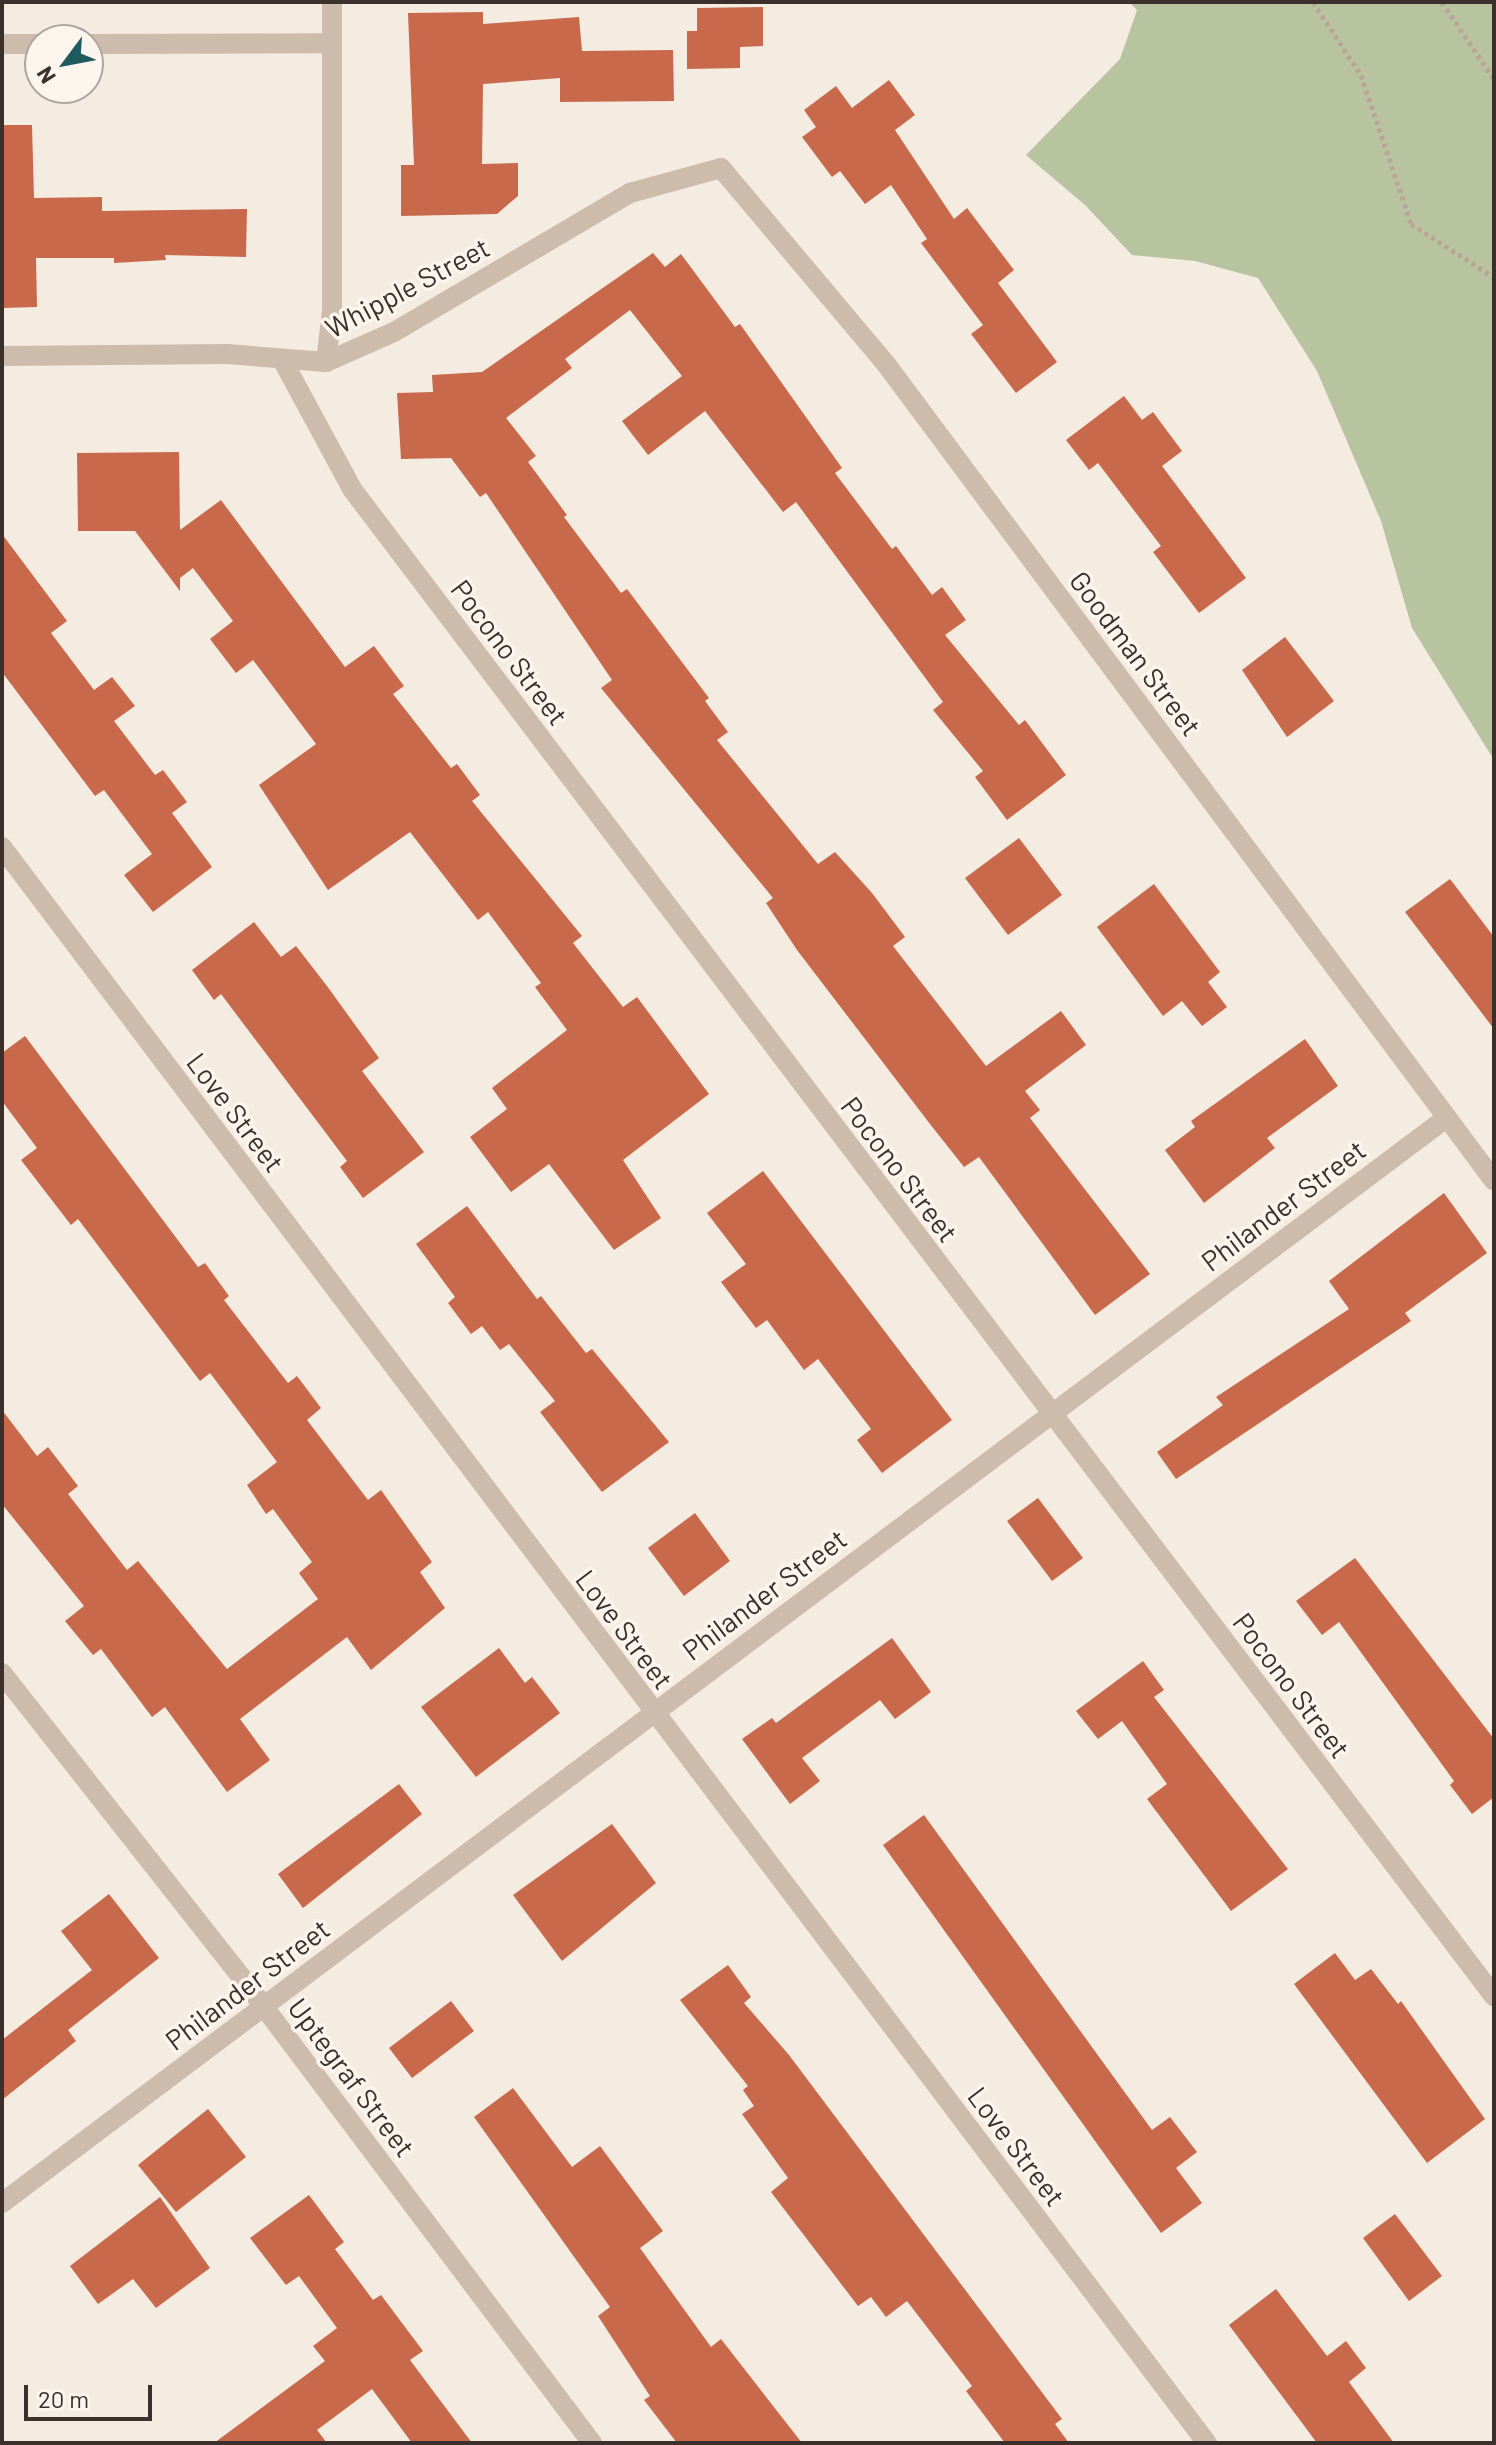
<!DOCTYPE html>
<html>
<head>
<meta charset="utf-8">
<style>
  body { margin:0 }
  #map { position:relative; width:1496px; height:2445px; overflow:hidden; background:#f4ebe1; font-family:Barlow,sans-serif }
  div>[style] { position:absolute }
  .green>* { inset:0; background:#b8c4a0 }
  .building>* { inset:0; background:#c8694b }
  .path>* { height:5px; margin-top:-2.5px; transform-origin:0; background:repeating-linear-gradient(90deg,#b9a596 0 4px,transparent 0 8px) }
  .service>* { height:20px; margin:-10px; padding:0 10px; transform-origin:10px; border-radius:10px; background:#cdbbac }
  .minor>* { height:20px; margin:-10px; padding:0 10px; transform-origin:10px; border-radius:10px; background:#cdbbac }
  span { translate:-50% -50%; white-space:nowrap; text-align:center; line-height:1.15; -webkit-text-stroke:7px #fbf5ee; paint-order:stroke }
  .street-label { font-size:28px; color:#3b302b }
  .frame { position:absolute; inset:0; border:4px solid #3b302b; pointer-events:none }
  .north { position:absolute; left:24px; top:24px; width:80px; height:80px; box-sizing:border-box; background:#fbf5ee; border:2px solid #aea6a0; border-radius:50%; rotate:238deg; font-size:22px; font-weight:700; line-height:32px; text-align:center; color:#3b302b }
  .north::after { content:''; display:block; margin:auto; width:28px; height:36px; background:#1f5a5e; clip-path:polygon(50% 0,100% 100%,50% 72%,0 100%) }
  .scale { position:absolute; left:24px; top:2385px; width:128px; height:36px; box-sizing:border-box; border:4px solid #3b302b; border-top:0; padding-left:10px; font-size:24px; line-height:28px; white-space:nowrap; color:#3b302b; -webkit-text-stroke:6px #fbf5ee; paint-order:stroke }
</style>
</head>
<body>
<div id="map">
  <div class="green">
    <div style="clip-path:polygon(1129px 2px,1494px 4px,1494px 760px,1412px 628px,1381px 521px,1317px 371px,1258px 278px,1195px 261px,1132px 255px,1085px 205px,1026px 155px,1120px 59px,1137px 10px)"></div>
  </div>
  <div class="building">
    <div style="clip-path:polygon(763px 7px,763px 46px,740px 47px,740px 68px,687px 69px,687px 31px,697px 31px,697px 8px)"></div>
    <div style="clip-path:polygon(483px 12px,483px 24px,579px 17px,582px 51px,673px 50px,674px 101px,560px 102px,560px 78px,483px 84px,482px 164px,518px 163px,518px 196px,497px 214px,401px 216px,401px 165px,414px 165px,408px 13px)"></div>
    <div style="clip-path:polygon(889px 80px,915px 115px,895px 130px,954px 219px,967px 208px,1014px 270px,998px 283px,1057px 362px,1016px 393px,971px 334px,983px 325px,921px 243px,927px 239px,891px 185px,865px 204px,840px 171px,832px 177px,802px 137px,816px 127px,804px 110px,836px 86px,852px 108px)"></div>
    <div style="clip-path:polygon(2px 125px,32px 125px,34px 198px,102px 197px,102px 211px,247px 209px,246px 257px,165px 255px,166px 260px,114px 263px,114px 258px,36px 258px,37px 307px,2px 308px)"></div>
    <div style="clip-path:polygon(653px 253px,665px 267px,681px 254px,735px 327px,740px 324px,842px 468px,835px 473px,892px 549px,896px 546px,932px 595px,942px 587px,966px 620px,945px 635px,1019px 725px,1025px 720px,1066px 775px,1007px 820px,975px 777px,983px 771px,933px 710px,943px 702px,796px 502px,783px 512px,705px 411px,648px 455px,622px 421px,682px 376px,630px 310px,565px 359px,572px 368px,506px 418px,536px 456px,528px 462px,567px 515px,564px 517px,621px 593px,627px 589px,709px 698px,705px 701px,728px 732px,717px 740px,818px 864px,835px 852px,872px 893px,905px 937px,893px 946px,986px 1066px,1061px 1011px,1086px 1045px,1025px 1091px,1040px 1110px,1030px 1118px,1150px 1274px,1095px 1315px,979px 1157px,964px 1167px,930px 1124px,797px 950px,766px 903px,773px 898px,601px 688px,612px 680px,486px 493px,480px 497px,451px 458px,401px 459px,397px 393px,433px 392px,432px 375px,482px 372px)"></div>
    <div style="clip-path:polygon(1124px 396px,1142px 420px,1153px 412px,1182px 451px,1162px 466px,1246px 578px,1199px 613px,1153px 552px,1161px 546px,1098px 463px,1089px 470px,1066px 440px)"></div>
    <div style="clip-path:polygon(179px 452px,180px 530px,221px 500px,345px 667px,374px 646px,404px 686px,393px 694px,451px 768px,457px 764px,480px 795px,472px 801px,582px 936px,573px 943px,623px 1007px,637px 997px,709px 1094px,623px 1160px,661px 1218px,614px 1250px,549px 1164px,511px 1192px,470px 1137px,507px 1109px,492px 1088px,567px 1030px,535px 987px,541px 983px,488px 912px,478px 920px,410px 832px,328px 890px,259px 785px,316px 744px,253px 660px,236px 673px,210px 639px,233px 621px,193px 568px,180px 578px,180px 591px,135px 531px,78px 531px,77px 453px)"></div>
    <div style="clip-path:polygon(2px 534px,67px 621px,51px 633px,94px 690px,112px 677px,135px 706px,114px 721px,155px 775px,163px 770px,187px 802px,172px 813px,212px 867px,153px 912px,124px 875px,152px 854px,104px 790px,95px 796px,2px 672px)"></div>
    <div style="clip-path:polygon(1285px 637px,1334px 701px,1287px 737px,1242px 670px)"></div>
    <div style="clip-path:polygon(1019px 838px,1062px 895px,1008px 935px,965px 878px)"></div>
    <div style="clip-path:polygon(1450px 879px,1494px 937px,1494px 1029px,1405px 912px)"></div>
    <div style="clip-path:polygon(1154px 884px,1220px 972px,1208px 982px,1227px 1007px,1202px 1026px,1182px 1001px,1163px 1016px,1097px 927px)"></div>
    <div style="clip-path:polygon(254px 922px,281px 957px,296px 946px,327px 986px,379px 1058px,362px 1071px,424px 1152px,363px 1198px,340px 1167px,347px 1161px,221px 994px,214px 1000px,192px 970px)"></div>
    <div style="clip-path:polygon(25px 1036px,198px 1267px,205px 1263px,229px 1296px,224px 1300px,288px 1383px,297px 1376px,321px 1408px,307px 1420px,368px 1500px,381px 1490px,432px 1562px,420px 1572px,445px 1608px,371px 1670px,347px 1637px,240px 1719px,270px 1760px,227px 1792px,165px 1707px,152px 1717px,101px 1649px,93px 1655px,65px 1621px,84px 1606px,2px 1504px,2px 1410px,37px 1456px,48px 1447px,78px 1486px,68px 1494px,127px 1570px,138px 1561px,227px 1669px,318px 1599px,299px 1573px,312px 1562px,273px 1509px,266px 1514px,247px 1485px,277px 1462px,210px 1373px,200px 1381px,78px 1219px,71px 1225px,21px 1160px,37px 1148px,2px 1101px,2px 1053px)"></div>
    <div style="clip-path:polygon(1305px 1039px,1338px 1086px,1267px 1138px,1275px 1148px,1204px 1203px,1165px 1150px,1195px 1127px,1191px 1121px)"></div>
    <div style="clip-path:polygon(763px 1171px,952px 1420px,882px 1473px,857px 1440px,871px 1429px,818px 1359px,804px 1370px,767px 1320px,756px 1328px,721px 1282px,746px 1264px,707px 1213px)"></div>
    <div style="clip-path:polygon(1444px 1193px,1487px 1253px,1405px 1313px,1411px 1321px,1176px 1479px,1157px 1452px,1223px 1405px,1216px 1397px,1349px 1309px,1329px 1281px)"></div>
    <div style="clip-path:polygon(467px 1206px,537px 1299px,541px 1296px,586px 1353px,592px 1349px,669px 1442px,602px 1492px,540px 1412px,555px 1401px,509px 1344px,500px 1350px,482px 1326px,471px 1334px,448px 1303px,455px 1297px,416px 1244px)"></div>
    <div style="clip-path:polygon(1038px 1498px,1083px 1558px,1052px 1581px,1007px 1521px)"></div>
    <div style="clip-path:polygon(695px 1513px,730px 1561px,684px 1596px,648px 1548px)"></div>
    <div style="clip-path:polygon(1355px 1558px,1494px 1739px,1494px 1797px,1472px 1814px,1450px 1785px,1454px 1781px,1339px 1622px,1322px 1635px,1296px 1601px)"></div>
    <div style="clip-path:polygon(892px 1638px,931px 1692px,895px 1719px,880px 1700px,802px 1758px,820px 1781px,790px 1804px,742px 1739px,772px 1718px,776px 1723px)"></div>
    <div style="clip-path:polygon(499px 1648px,525px 1683px,532px 1677px,560px 1713px,476px 1777px,421px 1707px)"></div>
    <div style="clip-path:polygon(1143px 1661px,1164px 1690px,1154px 1697px,1288px 1869px,1231px 1911px,1147px 1799px,1167px 1784px,1122px 1721px,1098px 1739px,1076px 1711px)"></div>
    <div style="clip-path:polygon(399px 1784px,422px 1814px,303px 1908px,278px 1874px)"></div>
    <div style="clip-path:polygon(924px 1815px,1152px 2130px,1170px 2117px,1197px 2152px,1176px 2168px,1202px 2203px,1161px 2233px,883px 1845px)"></div>
    <div style="clip-path:polygon(612px 1824px,656px 1883px,562px 1961px,513px 1895px)"></div>
    <div style="clip-path:polygon(109px 1894px,159px 1958px,68px 2030px,76px 2041px,2px 2100px,2px 2040px,92px 1970px,61px 1931px)"></div>
    <div style="clip-path:polygon(1335px 1953px,1355px 1980px,1371px 1969px,1398px 2004px,1401px 2001px,1485px 2119px,1427px 2163px,1294px 1984px)"></div>
    <div style="clip-path:polygon(728px 1965px,751px 1997px,744px 2003px,789px 2055px,1062px 2419px,1055px 2424px,1069px 2443px,1005px 2443px,966px 2391px,972px 2386px,907px 2301px,886px 2317px,871px 2297px,858px 2306px,771px 2192px,788px 2178px,742px 2114px,754px 2106px,743px 2090px,748px 2086px,680px 2000px)"></div>
    <div style="clip-path:polygon(451px 2001px,474px 2031px,412px 2078px,389px 2048px)"></div>
    <div style="clip-path:polygon(513px 2088px,572px 2167px,600px 2146px,663px 2231px,640px 2248px,711px 2347px,721px 2339px,802px 2443px,677px 2443px,644px 2400px,650px 2396px,598px 2316px,610px 2307px,474px 2117px)"></div>
    <div style="clip-path:polygon(208px 2109px,246px 2157px,176px 2212px,138px 2165px)"></div>
    <div style="clip-path:polygon(309px 2195px,344px 2242px,335px 2249px,373px 2300px,381px 2295px,423px 2351px,410px 2360px,472px 2443px,412px 2443px,372px 2389px,317px 2430px,327px 2443px,214px 2443px,325px 2361px,313px 2346px,337px 2328px,299px 2276px,286px 2285px,250px 2238px)"></div>
    <div style="clip-path:polygon(160px 2197px,210px 2268px,156px 2308px,133px 2279px,98px 2304px,70px 2266px)"></div>
    <div style="clip-path:polygon(1395px 2214px,1442px 2276px,1409px 2301px,1363px 2238px)"></div>
    <div style="clip-path:polygon(1276px 2289px,1327px 2356px,1346px 2341px,1366px 2368px,1349px 2382px,1394px 2443px,1317px 2443px,1229px 2325px)"></div>
  </div>
  <div class="path">
    <div style="left:1313px;top:2px;width:87px;rotate:56.7deg"></div>
    <div style="left:1361px;top:75px;width:157px;rotate:71.4deg"></div>
    <div style="left:1411px;top:224px;width:98px;rotate:32.6deg"></div>
    <div style="left:1442px;top:2px;width:93px;rotate:56deg"></div>
  </div>
  <div class="service">
    <div style="left:2px;top:44px;width:38px"></div>
    <div style="left:88px;top:44px;width:244px;rotate:-0.2deg"></div>
  </div>
  <div class="minor">
    <div style="left:2px;top:356px;width:225px;rotate:-0.5deg"></div>
    <div style="left:227px;top:354px;width:99px;rotate:4.6deg"></div>
    <div style="left:326px;top:362px;width:74px;rotate:-23.8deg"></div>
    <div style="left:394px;top:332px;width:274px;rotate:-30.5deg"></div>
    <div style="left:630px;top:193px;width:94px;rotate:-15.4deg"></div>
    <div style="left:721px;top:168px;width:256px;rotate:49.9deg"></div>
    <div style="left:886px;top:364px;width:1018px;rotate:53.34deg"></div>
    <div style="left:326px;top:362px;width:52px;rotate:-83.4deg"></div>
    <div style="left:332px;top:310px;width:308px;rotate:-90deg"></div>
    <div style="left:284px;top:363px;width:143px;rotate:61.6deg"></div>
    <div style="left:352px;top:489px;width:1891px;rotate:52.85deg"></div>
    <div style="left:2px;top:847px;width:2000px;rotate:52.95deg"></div>
    <div style="left:2px;top:1673px;width:400px;rotate:51.8deg"></div>
    <div style="left:249px;top:1987px;width:571px;rotate:53.05deg"></div>
    <div style="left:2px;top:2203px;width:1806px;rotate:-36.92deg"></div>
  </div>
  <div class="street-label">
    <span style="left:407px;top:287px;rotate:-28deg">Whipple Street</span>
    <span style="left:510px;top:652px;rotate:53deg">Pocono Street</span>
    <span style="left:1136px;top:653px;rotate:53deg">Goodman Street</span>
    <span style="left:236px;top:1112px;rotate:53deg">Love Street</span>
    <span style="left:900px;top:1169px;rotate:53deg">Pocono Street</span>
    <span style="left:1283px;top:1205px;rotate:-37deg">Philander Street</span>
    <span style="left:764px;top:1594px;rotate:-37deg">Philander Street</span>
    <span style="left:625px;top:1629px;rotate:53deg">Love Street</span>
    <span style="left:1292px;top:1685px;rotate:53deg">Pocono Street</span>
    <span style="left:247px;top:1984px;rotate:-37deg">Philander Street</span>
    <span style="left:352px;top:2077px;rotate:53deg">Uptegraf Street</span>
    <span style="left:1017px;top:2146px;rotate:53deg">Love Street</span>
  </div>
  <div class="frame"></div>
  <div class="north">N</div>
  <div class="scale">20 m</div>
</div>
</body>
</html>
